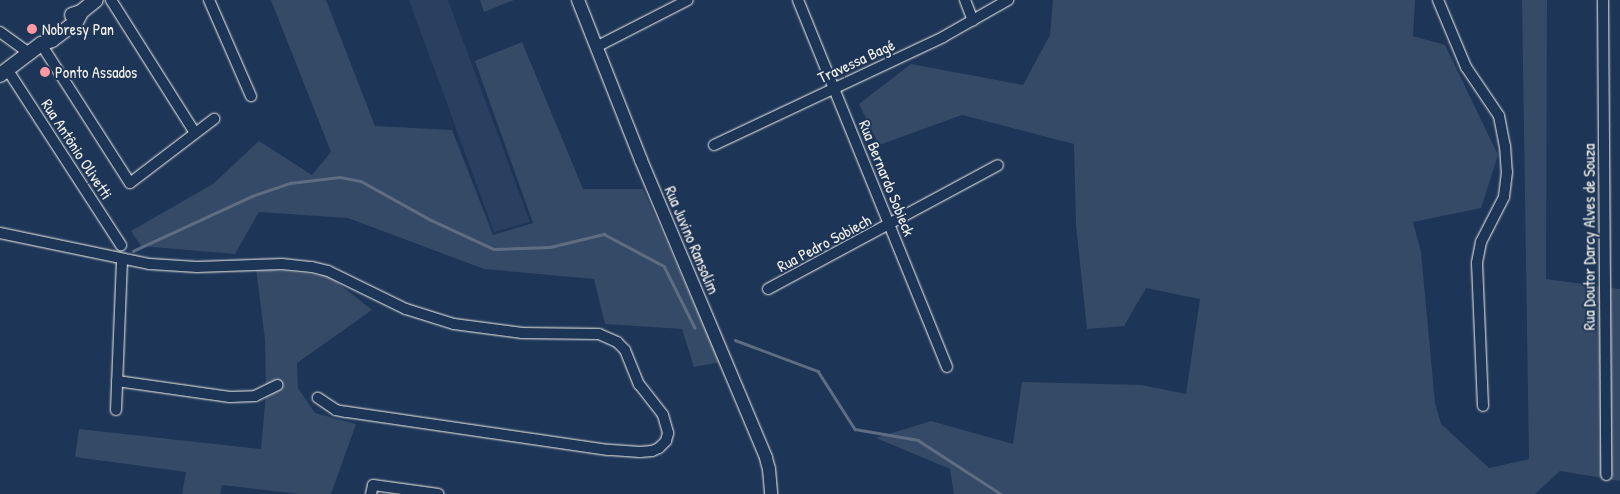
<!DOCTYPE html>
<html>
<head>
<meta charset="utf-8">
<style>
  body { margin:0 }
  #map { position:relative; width:1620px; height:494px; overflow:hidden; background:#1d3557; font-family:"Patrick Hand",sans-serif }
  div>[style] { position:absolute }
  .built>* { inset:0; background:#2a4060 }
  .green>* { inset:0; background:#354a67 }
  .stream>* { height:2.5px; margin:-1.25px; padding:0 1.25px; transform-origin:1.25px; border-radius:1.25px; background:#5e6d82 }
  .roads { filter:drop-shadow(0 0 1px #f4f1e8) drop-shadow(0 0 1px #f4f1e8) }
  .minor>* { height:10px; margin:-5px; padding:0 5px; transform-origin:5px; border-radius:5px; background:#1d3557 }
  .tertiary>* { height:12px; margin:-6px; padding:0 6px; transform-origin:6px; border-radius:6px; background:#1d3557 }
  .secondary>* { height:14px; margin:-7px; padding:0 7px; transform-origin:7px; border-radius:7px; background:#1d3557 }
  .dots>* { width:14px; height:14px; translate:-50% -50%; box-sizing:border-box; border:2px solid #1d3557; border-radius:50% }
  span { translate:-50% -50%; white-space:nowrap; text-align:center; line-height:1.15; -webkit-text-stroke:4px #1d3557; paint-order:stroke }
  .poi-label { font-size:16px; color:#f4f1e8 }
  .left { translate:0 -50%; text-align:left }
  .street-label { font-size:16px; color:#f4f1e8 }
</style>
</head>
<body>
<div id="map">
  <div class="built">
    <div style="clip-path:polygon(409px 0,448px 0,530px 222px,494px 232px)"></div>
  </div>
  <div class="green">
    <div style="clip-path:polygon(271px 0,326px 0,375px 126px,452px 130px,493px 235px,533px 223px,475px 61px,522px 42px,583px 189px,643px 189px,720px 362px,694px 367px,682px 329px,605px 324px,594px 279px,484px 269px,348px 218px,259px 212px,235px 254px,141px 246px,131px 231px,213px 184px,259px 141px,312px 175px,331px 152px)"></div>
    <div style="clip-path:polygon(480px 0,514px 0,484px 12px)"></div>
    <div style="clip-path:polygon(1053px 0,1415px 0,1413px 36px,1445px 45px,1498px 155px,1481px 208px,1413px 222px,1421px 252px,1435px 403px,1441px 424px,1489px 468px,1529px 459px,1522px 0,1547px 0,1546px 279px,1620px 289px,1620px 481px,1560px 471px,1535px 494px,954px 494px,950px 469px,876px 438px,931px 421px,1013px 444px,1022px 382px,1142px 385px,1186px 394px,1200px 299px,1146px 288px,1124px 326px,1087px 329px,1076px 225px,1074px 144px,962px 115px,879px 145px,859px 104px,911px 64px,1023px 85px,1050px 35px)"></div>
    <div style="clip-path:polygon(256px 268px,329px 276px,372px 310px,297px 363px,298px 388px,315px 413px,356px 424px,331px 494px,300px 494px,222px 485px,220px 494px,182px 494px,186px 472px,75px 457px,79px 429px,261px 449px,266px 393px,265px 340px)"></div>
  </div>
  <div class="stream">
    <div style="left:133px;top:251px;width:131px;rotate:-24.8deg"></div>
    <div style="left:252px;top:196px;width:40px;rotate:-18.9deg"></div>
    <div style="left:290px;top:183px;width:50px;rotate:-6.8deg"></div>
    <div style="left:340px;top:177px;width:21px;rotate:11deg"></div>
    <div style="left:361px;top:181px;width:80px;rotate:29.1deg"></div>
    <div style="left:431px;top:220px;width:69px;rotate:24.7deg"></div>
    <div style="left:494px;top:249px;width:56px;rotate:-2deg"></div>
    <div style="left:550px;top:247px;width:56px;rotate:-13.5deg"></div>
    <div style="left:604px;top:234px;width:68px;rotate:28.1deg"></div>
    <div style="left:664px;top:266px;width:69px;rotate:63.4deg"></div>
    <div style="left:735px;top:340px;width:89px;rotate:20.5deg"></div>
    <div style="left:818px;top:371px;width:69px;rotate:57.5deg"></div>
    <div style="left:855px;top:429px;width:64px;rotate:9.9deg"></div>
    <div style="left:918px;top:440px;width:99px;rotate:33deg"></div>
  </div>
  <div class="roads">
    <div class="minor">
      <div style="left:111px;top:0;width:157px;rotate:57.7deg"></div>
      <div style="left:209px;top:0;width:105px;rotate:66.4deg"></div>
      <div style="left:798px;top:0;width:396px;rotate:67.9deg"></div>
      <div style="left:965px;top:0;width:22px;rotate:69deg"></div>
      <div style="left:1438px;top:0;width:73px;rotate:67.3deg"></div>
      <div style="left:1466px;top:67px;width:59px;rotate:56deg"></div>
      <div style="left:1499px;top:116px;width:31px;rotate:79deg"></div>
      <div style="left:1505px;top:146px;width:26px;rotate:86deg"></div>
      <div style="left:1507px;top:172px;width:25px;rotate:97deg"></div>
      <div style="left:1504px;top:197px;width:51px;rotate:117.1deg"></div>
      <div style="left:1481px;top:242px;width:21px;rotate:101deg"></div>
      <div style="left:1477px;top:263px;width:143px;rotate:87.6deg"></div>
      <div style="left:1603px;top:0;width:475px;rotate:89.6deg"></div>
      <div style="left:0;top:32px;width:36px;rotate:36deg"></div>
      <div style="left:41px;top:44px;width:165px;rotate:57.4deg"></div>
      <div style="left:130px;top:183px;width:106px;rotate:-37.3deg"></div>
      <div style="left:596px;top:47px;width:103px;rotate:-27.1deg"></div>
      <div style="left:7px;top:69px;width:210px;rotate:57.1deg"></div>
      <div style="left:714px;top:145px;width:253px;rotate:-25.2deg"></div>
      <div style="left:943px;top:37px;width:75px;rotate:-29.6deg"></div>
      <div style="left:0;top:233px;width:153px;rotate:11.7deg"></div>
      <div style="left:150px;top:264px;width:47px;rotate:3.7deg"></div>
      <div style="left:197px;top:267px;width:85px;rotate:-2deg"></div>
      <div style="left:282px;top:264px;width:30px;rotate:6deg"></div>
      <div style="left:312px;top:267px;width:16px;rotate:14deg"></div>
      <div style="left:328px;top:271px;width:87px;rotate:26deg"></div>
      <div style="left:406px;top:309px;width:50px;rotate:17.4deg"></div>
      <div style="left:454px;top:324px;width:69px;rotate:7.5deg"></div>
      <div style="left:522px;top:333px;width:77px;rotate:0.7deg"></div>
      <div style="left:599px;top:334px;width:20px;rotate:24deg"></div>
      <div style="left:617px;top:342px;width:11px;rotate:45deg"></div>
      <div style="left:625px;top:350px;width:37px;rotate:68deg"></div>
      <div style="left:639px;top:384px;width:39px;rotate:52deg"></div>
      <div style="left:663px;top:415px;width:19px;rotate:74deg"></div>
      <div style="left:668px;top:433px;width:8px;rotate:104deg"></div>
      <div style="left:666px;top:441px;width:10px;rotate:135deg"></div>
      <div style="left:659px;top:448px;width:8px;rotate:157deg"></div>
      <div style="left:652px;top:451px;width:12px;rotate:175deg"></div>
      <div style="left:640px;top:452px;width:32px;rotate:-176deg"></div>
      <div style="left:608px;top:450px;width:265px;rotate:-171.7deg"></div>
      <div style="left:346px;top:412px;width:10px;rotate:-169deg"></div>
      <div style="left:336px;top:410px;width:22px;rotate:-146deg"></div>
      <div style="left:768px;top:289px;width:261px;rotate:-28.3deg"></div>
      <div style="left:117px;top:381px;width:114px;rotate:8.1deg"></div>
      <div style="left:230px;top:397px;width:25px;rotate:-2deg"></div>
      <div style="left:255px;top:396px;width:25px;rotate:-26deg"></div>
      <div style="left:116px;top:410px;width:151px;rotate:-87.7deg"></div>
      <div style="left:371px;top:494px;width:9px;rotate:-77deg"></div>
      <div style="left:373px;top:485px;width:66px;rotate:7.9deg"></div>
    </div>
    <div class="tertiary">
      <div style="left:578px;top:0;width:172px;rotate:68.5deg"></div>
      <div style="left:641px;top:160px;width:323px;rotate:67.2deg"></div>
      <div style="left:766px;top:458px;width:11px;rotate:75deg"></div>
      <div style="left:769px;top:469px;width:25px;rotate:85deg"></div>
    </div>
    <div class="secondary">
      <div style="left:72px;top:15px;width:9px;rotate:-18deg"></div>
      <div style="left:81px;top:12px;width:19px;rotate:-39deg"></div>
      <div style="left:0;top:75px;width:51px;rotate:-37.1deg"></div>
      <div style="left:41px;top:44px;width:12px;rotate:-20deg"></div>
      <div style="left:52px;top:40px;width:30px;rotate:-37deg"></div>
      <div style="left:76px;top:22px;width:11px;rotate:-63deg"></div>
    </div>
  </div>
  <div class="dots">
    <div style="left:32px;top:29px;background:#ff9aa2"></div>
    <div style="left:45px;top:72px;background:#ff9aa2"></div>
  </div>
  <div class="poi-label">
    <span class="left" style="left:42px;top:29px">Nobresy Pan</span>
    <span class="left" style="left:55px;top:72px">Ponto Assados</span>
  </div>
  <div class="street-label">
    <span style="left:856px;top:61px;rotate:-25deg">Travessa Bagé</span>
    <span style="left:77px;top:149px;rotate:57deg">Rua Antônio Olivetti</span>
    <span style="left:887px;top:178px;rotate:68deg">Rua Bernardo Sobieck</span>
    <span style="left:1589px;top:237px;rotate:-90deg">Rua Doutor Darcy Alves de Souza</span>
    <span style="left:692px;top:240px;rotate:67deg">Rua Juvino Ransolim</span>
    <span style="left:824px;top:243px;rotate:-28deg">Rua Pedro Sobiech</span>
  </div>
</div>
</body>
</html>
